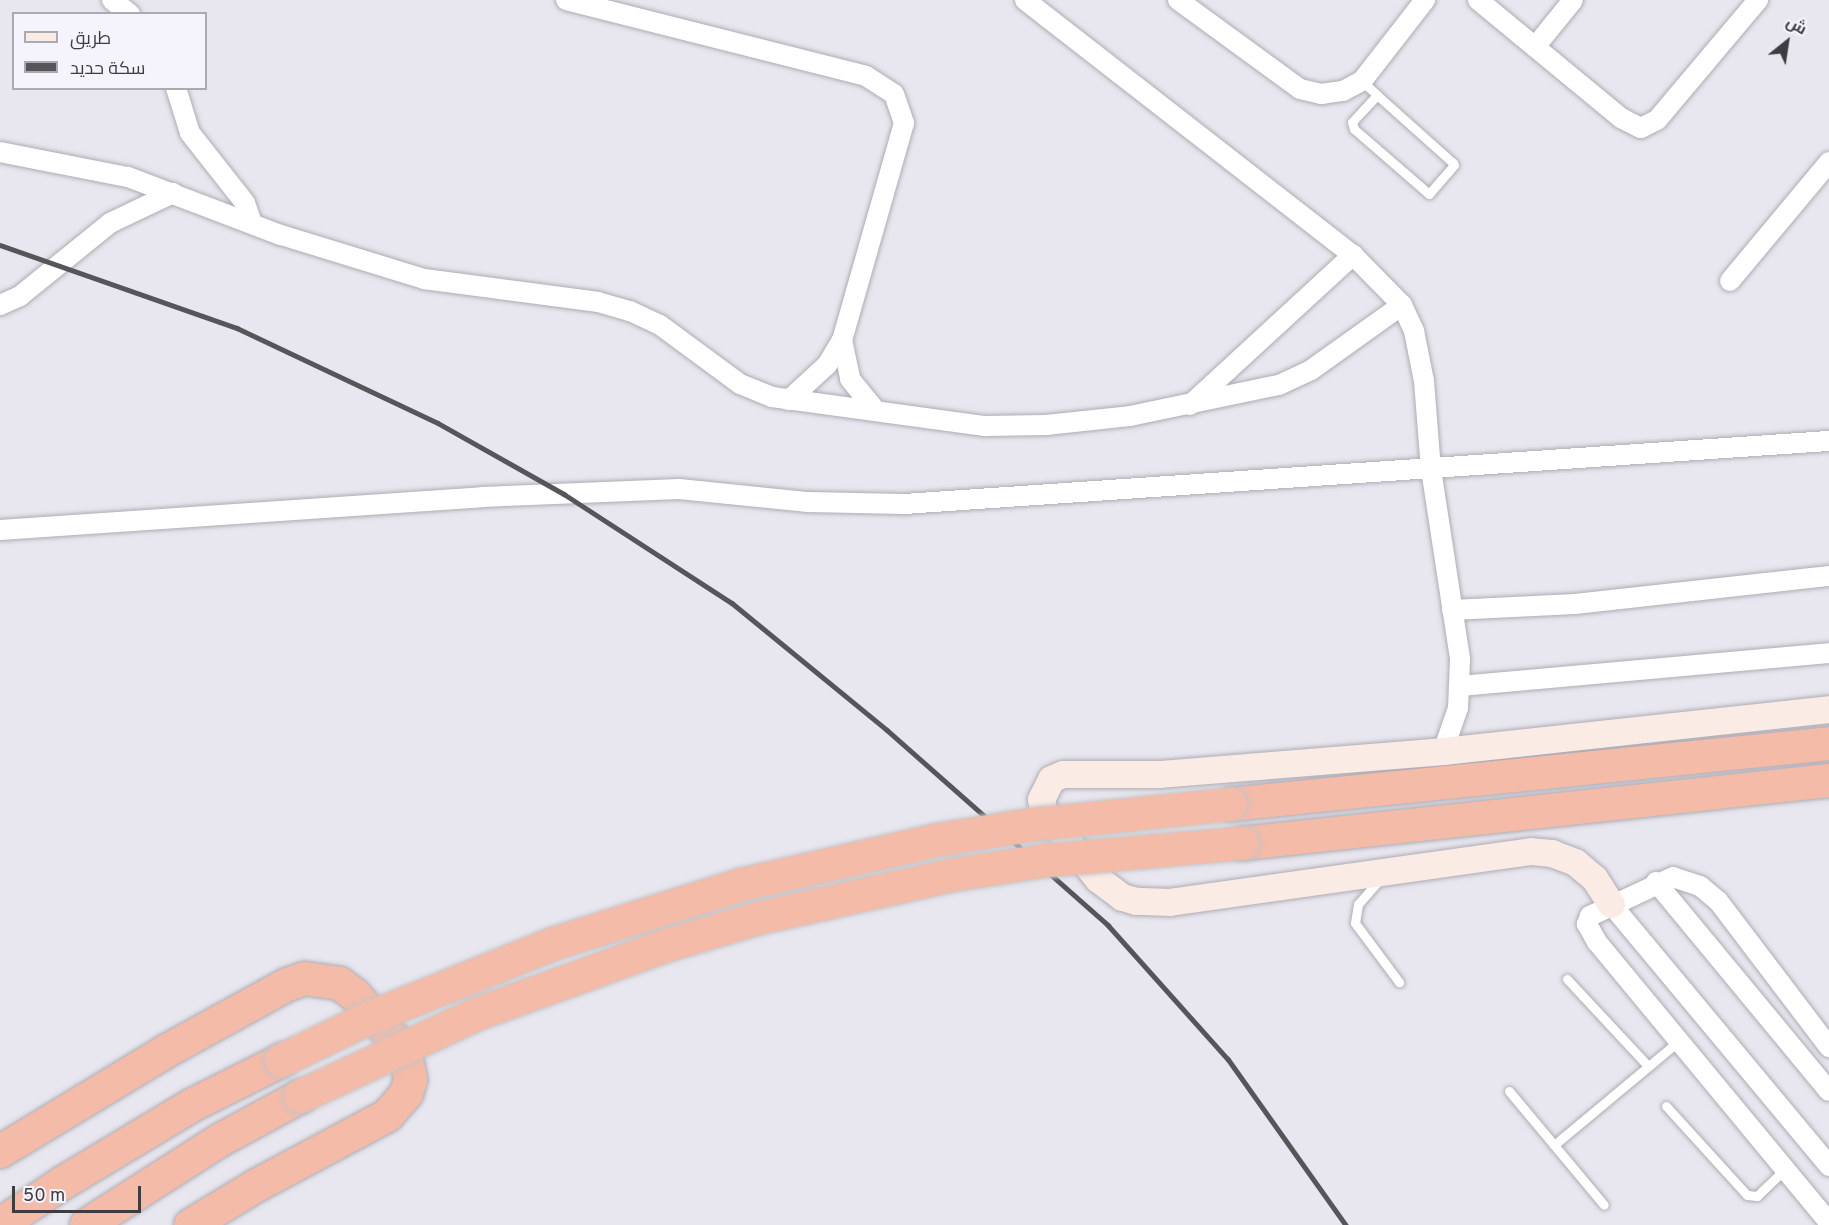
<!DOCTYPE html>
<html>
<head>
<meta charset="utf-8">
<style>
  body { margin:0 }
  #map { position:relative; width:1829px; height:1225px; overflow:hidden; background:#e8e7ef; font-family:Overpass,Cairo,sans-serif }
  div>[style] { position:absolute }
  .roads { filter:drop-shadow(0 0 2px #aeacb4) drop-shadow(0 0 2px #aeacb4) }
  .lane>* { height:9px; margin:-4.5px; padding:0 4.5px; transform-origin:4.5px; border-radius:4.5px; background:#fff }
  .street>* { height:20px; margin:-10px; padding:0 10px; transform-origin:10px; border-radius:10px; background:#fff }
  .secondary>* { height:27px; margin:-13.5px; padding:0 13.5px; transform-origin:13.5px; border-radius:13.5px; background:#fbebe5 }
  .highway>* { height:33px; margin:-16.5px; padding:0 16.5px; transform-origin:16.5px; border-radius:16.5px; background:#f3bba8 }
  .rail>* { height:4.5px; margin:-2.25px; padding:0 2.25px; transform-origin:2.25px; border-radius:2.25px; background:#56555a }
  .bridges { filter:drop-shadow(0 0 2px #c5c4c6) drop-shadow(0 0 2px #c5c4c6) }
  .highway-bridge>* { height:33px; margin:-16.5px; padding:0 16.5px; transform-origin:16.5px; border-radius:16.5px; background:#f3bba8 }
  span { translate:-50% -50%; white-space:nowrap; text-align:center; line-height:1.15; -webkit-text-stroke:5px #f5f4fc; paint-order:stroke }
  .legend { position:absolute; left:12px; top:12px; width:195px; height:78px; box-sizing:border-box; background:#f5f4fc; border:2px solid #abaab1; margin:0; padding:8px 10px; list-style:none; font-size:18px; color:#3d3c40 }
  .legend li { display:flex; align-items:center; gap:12px; height:30px }
  .legend b { width:30px; border:2px solid #abaab1 }
  .north { position:absolute; left:1757px; top:12px; width:60px; height:60px; -webkit-text-stroke:4px #f5f4fc; paint-order:stroke; rotate:30deg; font-size:16px; font-weight:700; line-height:24px; text-align:center; color:#3d3c40 }
  .north::after { content:''; display:block; margin:auto; width:21px; height:27px; background:#3d3c40; clip-path:polygon(50% 0,100% 100%,50% 72%,0 100%) }
  .scale { position:absolute; left:12px; top:1186px; width:129px; height:27px; box-sizing:border-box; border:3px solid #3d3c40; border-top:0; padding-left:8px; font-size:18px; line-height:21px; white-space:nowrap; color:#3d3c40; -webkit-text-stroke:4px #f5f4fc; paint-order:stroke }
</style>
</head>
<body>
<div id="map">
  <div class="roads">
    <div class="lane">
      <div style="left:1362px;top:81px;width:21px;rotate:43deg"></div>
      <div style="left:1377px;top:95px;width:102px;rotate:41.8deg"></div>
      <div style="left:1453px;top:163px;width:2px;rotate:63deg"></div>
      <div style="left:1454px;top:165px;width:38px;rotate:131deg"></div>
      <div style="left:1429px;top:194px;width:99px;rotate:-139.1deg"></div>
      <div style="left:1354px;top:129px;width:7px;rotate:-106deg"></div>
      <div style="left:1352px;top:122px;width:37px;rotate:-47deg"></div>
      <div style="left:1380px;top:879px;width:33px;rotate:131deg"></div>
      <div style="left:1358px;top:904px;width:19px;rotate:99deg"></div>
      <div style="left:1355px;top:923px;width:74px;rotate:53.3deg"></div>
      <div style="left:1567px;top:979px;width:119px;rotate:47deg"></div>
      <div style="left:1509px;top:1091px;width:148px;rotate:50.2deg"></div>
      <div style="left:1666px;top:1106px;width:120px;rotate:47.7deg"></div>
      <div style="left:1747px;top:1195px;width:10px;rotate:6deg"></div>
      <div style="left:1757px;top:1196px;width:40px;rotate:-44deg"></div>
      <div style="left:1554px;top:1145px;width:164px;rotate:-39.8deg"></div>
    </div>
    <div class="street">
      <div style="left:112px;top:0;width:23px;rotate:38deg"></div>
      <div style="left:566px;top:0;width:309px;rotate:14.2deg"></div>
      <div style="left:866px;top:76px;width:33px;rotate:33deg"></div>
      <div style="left:894px;top:94px;width:31px;rotate:71deg"></div>
      <div style="left:904px;top:123px;width:226px;rotate:105.9deg"></div>
      <div style="left:842px;top:340px;width:29px;rotate:121deg"></div>
      <div style="left:827px;top:365px;width:52px;rotate:137.4deg"></div>
      <div style="left:1025px;top:0;width:415px;rotate:37.9deg"></div>
      <div style="left:1353px;top:255px;width:70px;rotate:45.6deg"></div>
      <div style="left:1402px;top:305px;width:29px;rotate:65deg"></div>
      <div style="left:1414px;top:331px;width:51px;rotate:78.7deg"></div>
      <div style="left:1424px;top:381px;width:88px;rotate:85.5deg"></div>
      <div style="left:1431px;top:469px;width:192px;rotate:81.3deg"></div>
      <div style="left:1460px;top:659px;width:49px;rotate:92.3deg"></div>
      <div style="left:1458px;top:708px;width:46px;rotate:109.2deg"></div>
      <div style="left:1178px;top:0;width:151px;rotate:36.1deg"></div>
      <div style="left:1300px;top:89px;width:22px;rotate:13deg"></div>
      <div style="left:1321px;top:94px;width:22px;rotate:-8deg"></div>
      <div style="left:1343px;top:91px;width:21px;rotate:-28deg"></div>
      <div style="left:1362px;top:81px;width:103px;rotate:-52.1deg"></div>
      <div style="left:1478px;top:0;width:185px;rotate:39.5deg"></div>
      <div style="left:1621px;top:118px;width:22px;rotate:27deg"></div>
      <div style="left:1641px;top:128px;width:18px;rotate:-27deg"></div>
      <div style="left:1657px;top:120px;width:157px;rotate:-49.9deg"></div>
      <div style="left:1535px;top:47px;width:60px;rotate:-51deg"></div>
      <div style="left:176px;top:88px;width:47px;rotate:72.7deg"></div>
      <div style="left:190px;top:133px;width:89px;rotate:51.8deg"></div>
      <div style="left:245px;top:203px;width:21px;rotate:71deg"></div>
      <div style="left:0;top:152px;width:130px;rotate:11.1deg"></div>
      <div style="left:128px;top:177px;width:164px;rotate:20.8deg"></div>
      <div style="left:281px;top:235px;width:150px;rotate:17.1deg"></div>
      <div style="left:424px;top:279px;width:176px;rotate:7.5deg"></div>
      <div style="left:598px;top:302px;width:33px;rotate:16deg"></div>
      <div style="left:630px;top:311px;width:33px;rotate:25deg"></div>
      <div style="left:660px;top:325px;width:99px;rotate:36.4deg"></div>
      <div style="left:740px;top:384px;width:35px;rotate:22deg"></div>
      <div style="left:772px;top:397px;width:215px;rotate:7.8deg"></div>
      <div style="left:985px;top:426px;width:61px;rotate:-0.9deg"></div>
      <div style="left:1046px;top:425px;width:84px;rotate:-6.1deg"></div>
      <div style="left:1130px;top:416px;width:152px;rotate:-11.8deg"></div>
      <div style="left:1279px;top:385px;width:35px;rotate:-25deg"></div>
      <div style="left:1311px;top:370px;width:112px;rotate:-35.5deg"></div>
      <div style="left:1730px;top:281px;width:155px;rotate:-50.2deg"></div>
      <div style="left:0;top:305px;width:22px;rotate:-24deg"></div>
      <div style="left:20px;top:296px;width:116px;rotate:-39deg"></div>
      <div style="left:110px;top:223px;width:70px;rotate:-25.5deg"></div>
      <div style="left:842px;top:340px;width:40px;rotate:78deg"></div>
      <div style="left:850px;top:379px;width:41px;rotate:50.9deg"></div>
      <div style="left:1190px;top:405px;width:222px;rotate:-42.6deg"></div>
      <div style="left:0;top:530px;width:483px;rotate:-3.9deg"></div>
      <div style="left:482px;top:497px;width:197px;rotate:-2.3deg"></div>
      <div style="left:679px;top:489px;width:130px;rotate:5.8deg"></div>
      <div style="left:808px;top:502px;width:96px;rotate:1.2deg"></div>
      <div style="left:904px;top:504px;width:927px;rotate:-3.9deg"></div>
      <div style="left:1452px;top:610px;width:123px;rotate:-2.8deg"></div>
      <div style="left:1575px;top:604px;width:256px;rotate:-6.3deg"></div>
      <div style="left:1460px;top:686px;width:370px;rotate:-5.1deg"></div>
      <div style="left:1656px;top:882px;width:271px;rotate:50.4deg"></div>
      <div style="left:1611px;top:904px;width:341px;rotate:50.2deg"></div>
      <div style="left:1829px;top:1047px;width:183px;rotate:-127.2deg"></div>
      <div style="left:1718px;top:901px;width:23px;rotate:-140deg"></div>
      <div style="left:1700px;top:886px;width:28px;rotate:-162deg"></div>
      <div style="left:1673px;top:877px;width:92px;rotate:154.8deg"></div>
      <div style="left:1590px;top:916px;width:9px;rotate:111deg"></div>
      <div style="left:1587px;top:924px;width:21px;rotate:61deg"></div>
      <div style="left:1597px;top:942px;width:364px;rotate:50.4deg"></div>
    </div>
    <div class="secondary">
      <div style="left:1611px;top:904px;width:31px;rotate:-123deg"></div>
      <div style="left:1594px;top:878px;width:25px;rotate:-140deg"></div>
      <div style="left:1575px;top:862px;width:25px;rotate:-159deg"></div>
      <div style="left:1552px;top:853px;width:21px;rotate:-175deg"></div>
      <div style="left:1531px;top:851px;width:365px;rotate:172deg"></div>
      <div style="left:1170px;top:902px;width:34px;rotate:-178deg"></div>
      <div style="left:1136px;top:901px;width:15px;rotate:-164deg"></div>
      <div style="left:1122px;top:897px;width:30px;rotate:-143deg"></div>
      <div style="left:1098px;top:879px;width:88px;rotate:-128.6deg"></div>
      <div style="left:1043px;top:810px;width:11px;rotate:-100deg"></div>
      <div style="left:1041px;top:799px;width:22px;rotate:-63deg"></div>
      <div style="left:1051px;top:779px;width:13px;rotate:-23deg"></div>
      <div style="left:1063px;top:774px;width:96px"></div>
      <div style="left:1159px;top:774px;width:285px;rotate:-4.6deg"></div>
      <div style="left:1443px;top:751px;width:388px;rotate:-6.2deg"></div>
    </div>
    <div class="highway">
      <div style="left:1230px;top:804px;width:602px;rotate:-5.81deg"></div>
      <div style="left:1242px;top:843px;width:590px;rotate:-6.13deg"></div>
      <div style="left:0;top:1151px;width:193px;rotate:-31.2deg"></div>
      <div style="left:165px;top:1051px;width:139px;rotate:-28.8deg"></div>
      <div style="left:287px;top:984px;width:18px;rotate:-19deg"></div>
      <div style="left:304px;top:978px;width:35px;rotate:8deg"></div>
      <div style="left:339px;top:983px;width:17px;rotate:36deg"></div>
      <div style="left:353px;top:993px;width:76px;rotate:48.2deg"></div>
      <div style="left:404px;top:1050px;width:30px;rotate:78deg"></div>
      <div style="left:410px;top:1079px;width:15px;rotate:106deg"></div>
      <div style="left:406px;top:1093px;width:29px;rotate:131deg"></div>
      <div style="left:387px;top:1115px;width:149px;rotate:151.9deg"></div>
      <div style="left:256px;top:1185px;width:77px;rotate:148.8deg"></div>
      <div style="left:0;top:1224px;width:76px;rotate:-33.7deg"></div>
      <div style="left:63px;top:1182px;width:149px;rotate:-31deg"></div>
      <div style="left:191px;top:1105px;width:101px;rotate:-26.6deg"></div>
      <div style="left:86px;top:1225px;width:158px;rotate:-32.6deg"></div>
      <div style="left:219px;top:1140px;width:92px;rotate:-28.5deg"></div>
    </div>
  </div>
  <div class="rail">
    <div style="left:0;top:245px;width:251px;rotate:19.3deg"></div>
    <div style="left:237px;top:328px;width:222px;rotate:25.3deg"></div>
    <div style="left:438px;top:423px;width:145px;rotate:29.4deg"></div>
    <div style="left:564px;top:494px;width:200px;rotate:33deg"></div>
    <div style="left:732px;top:603px;width:200px;rotate:39.3deg"></div>
    <div style="left:887px;top:730px;width:295px;rotate:41.4deg"></div>
    <div style="left:1108px;top:925px;width:180px;rotate:48.2deg"></div>
    <div style="left:1228px;top:1059px;width:204px;rotate:54.6deg"></div>
  </div>
  <div class="bridges">
    <div class="highway-bridge">
      <div style="left:281px;top:1060px;width:99px;rotate:-25.8deg"></div>
      <div style="left:370px;top:1017px;width:198px;rotate:-21.9deg"></div>
      <div style="left:554px;top:943px;width:197px;rotate:-17.4deg"></div>
      <div style="left:742px;top:884px;width:198px;rotate:-12.8deg"></div>
      <div style="left:935px;top:840px;width:99px;rotate:-9.3deg"></div>
      <div style="left:1033px;top:824px;width:198px;rotate:-5.8deg"></div>
      <div style="left:300px;top:1096px;width:196px;rotate:-25deg"></div>
      <div style="left:478px;top:1013px;width:197px;rotate:-19.9deg"></div>
      <div style="left:663px;top:946px;width:98px;rotate:-16.6deg"></div>
      <div style="left:757px;top:918px;width:197px;rotate:-12.6deg"></div>
      <div style="left:949px;top:875px;width:98px;rotate:-8.8deg"></div>
      <div style="left:1046px;top:860px;width:197px;rotate:-5deg"></div>
    </div>
  </div>
  <ul class="legend">
  <li><b style="height:8px;background:#fbebe5"></b>طريق</li>
  <li><b style="height:8px;background:#56555a"></b>سكة حديد</li>
  </ul>
  <div class="north">ش</div>
  <div class="scale">50 m</div>
</div>
</body>
</html>
